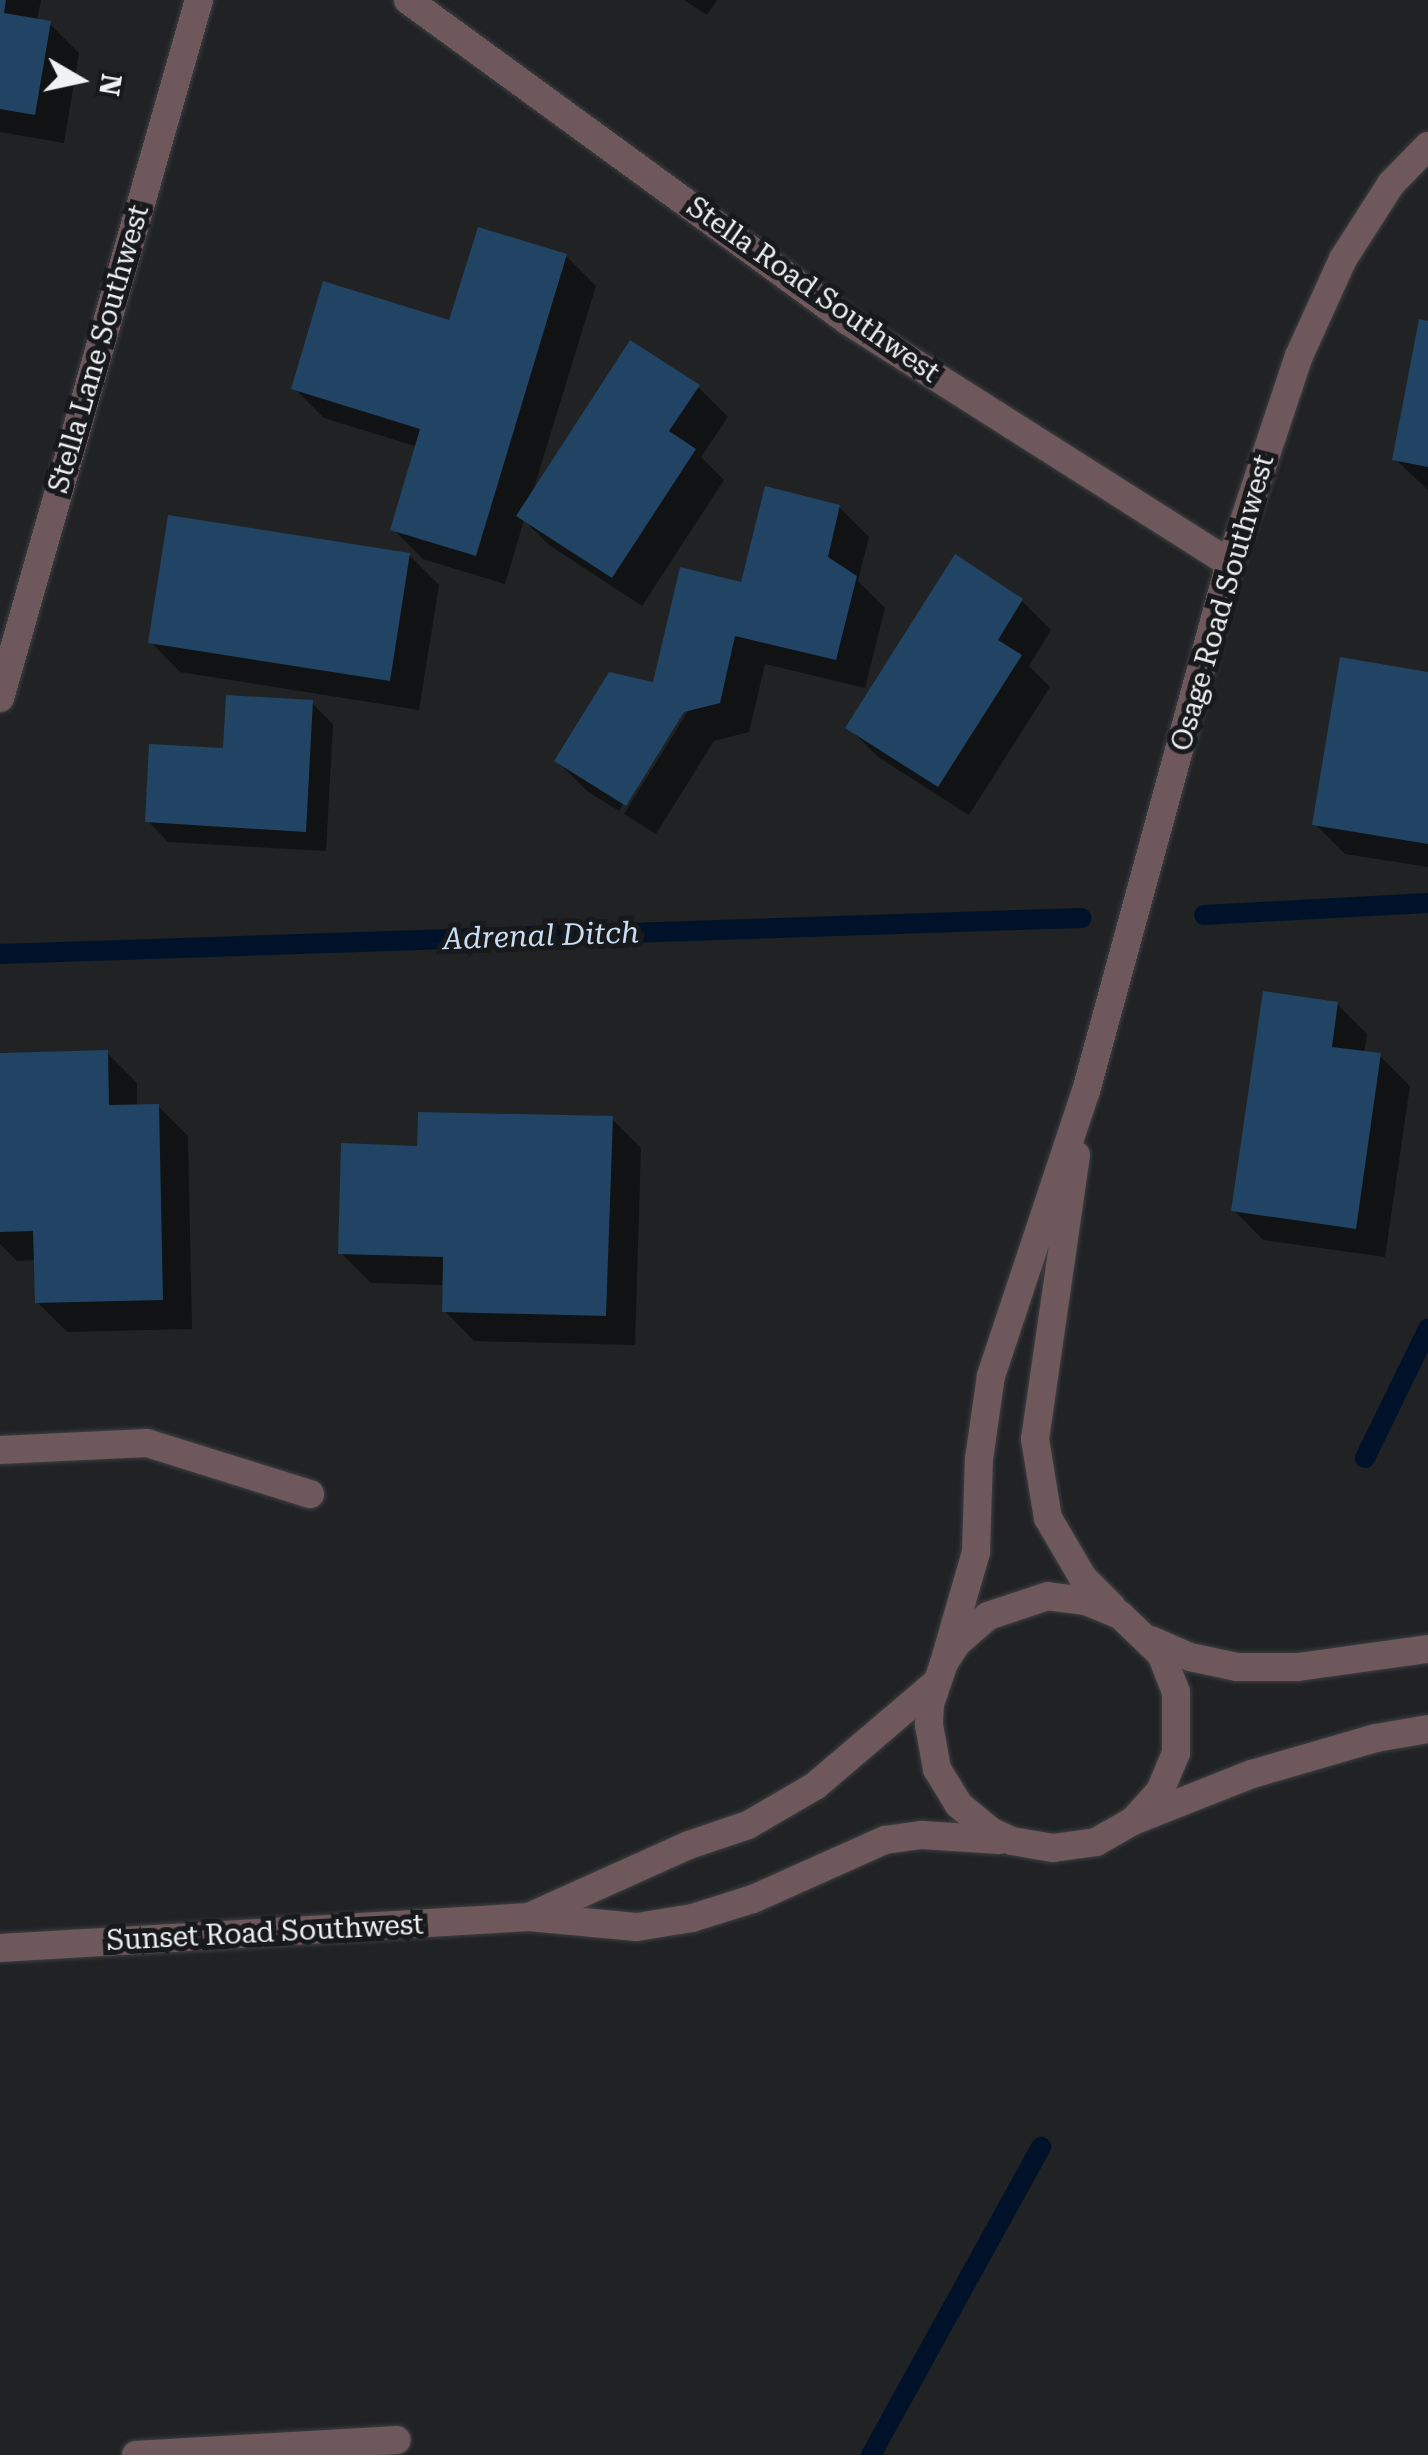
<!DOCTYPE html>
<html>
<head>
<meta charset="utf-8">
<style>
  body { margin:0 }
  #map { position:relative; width:1428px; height:2455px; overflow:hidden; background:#202224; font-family:"Roboto Serif",serif }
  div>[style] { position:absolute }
  .shadow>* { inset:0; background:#0007 }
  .stream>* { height:20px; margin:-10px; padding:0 10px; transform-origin:10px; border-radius:10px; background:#001229 }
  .building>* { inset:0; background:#214364 }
  .roads { filter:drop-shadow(0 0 2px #3d3f41) drop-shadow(0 0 2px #3d3f41) }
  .minor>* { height:28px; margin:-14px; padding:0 14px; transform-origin:14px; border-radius:14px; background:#6f585b }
  .tertiary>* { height:28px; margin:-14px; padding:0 14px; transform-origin:14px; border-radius:14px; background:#6f585b }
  span { translate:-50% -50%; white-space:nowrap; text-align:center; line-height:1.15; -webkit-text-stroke:10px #17191b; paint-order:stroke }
  .street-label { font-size:28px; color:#eff1f2 }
  .water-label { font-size:30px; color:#c9def5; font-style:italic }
  .north { position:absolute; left:30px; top:30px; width:100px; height:100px; -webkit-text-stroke:8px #17191b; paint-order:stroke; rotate:99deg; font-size:28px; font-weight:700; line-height:40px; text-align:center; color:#eff1f2 }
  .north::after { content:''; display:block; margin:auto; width:35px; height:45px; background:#eff1f2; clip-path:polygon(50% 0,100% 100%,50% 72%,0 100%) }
</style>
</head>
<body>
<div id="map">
  <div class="shadow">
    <div style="clip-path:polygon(0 0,41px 0,37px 21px,49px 23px,79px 53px,64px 143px,0 132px)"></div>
    <div style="clip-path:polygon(684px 0,717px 0,707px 15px)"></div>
    <div style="clip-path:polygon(566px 256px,596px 286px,533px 491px,698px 387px,728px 417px,701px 457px,724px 480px,642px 606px,549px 545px,524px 520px,505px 584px,423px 559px,393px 529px,418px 447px,324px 418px,294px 388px,451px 323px)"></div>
    <div style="clip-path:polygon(1428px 323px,1428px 490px,1395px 459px)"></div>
    <div style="clip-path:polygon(839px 507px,869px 537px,858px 581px,885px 608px,865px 688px,765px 664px,749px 732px,714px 741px,656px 834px,624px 814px,688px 711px,682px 711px,619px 811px,587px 791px,557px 761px,654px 685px,743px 585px)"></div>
    <div style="clip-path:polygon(409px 555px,439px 585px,419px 710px,180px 672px,151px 642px)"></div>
    <div style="clip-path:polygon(1022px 601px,1051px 630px,1029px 666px,1050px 687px,969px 815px,878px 757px,849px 728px)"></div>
    <div style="clip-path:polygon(1428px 675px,1428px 867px,1345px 854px,1315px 824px)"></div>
    <div style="clip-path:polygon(312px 703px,333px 724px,326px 851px,168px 842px,148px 821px,225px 751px)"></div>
    <div style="clip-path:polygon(1337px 1004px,1367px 1034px,1364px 1054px,1380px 1056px,1410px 1086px,1385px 1257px,1263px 1240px,1234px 1210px)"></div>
    <div style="clip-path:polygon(107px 1053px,137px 1083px,137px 1107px,158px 1106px,188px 1136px,192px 1329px,67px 1332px,37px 1302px,37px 1260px,17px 1261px,0 1244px,0 1055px)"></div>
    <div style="clip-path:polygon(612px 1119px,641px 1148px,635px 1345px,474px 1341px,445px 1311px,445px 1285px,371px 1283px,341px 1253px)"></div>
  </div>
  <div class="stream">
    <div style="left:1204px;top:915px;width:224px;rotate:-3.1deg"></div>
    <div style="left:0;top:954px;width:1082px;rotate:-1.91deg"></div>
    <div style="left:1365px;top:1458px;width:144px;rotate:-64deg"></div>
    <div style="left:871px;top:2455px;width:352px;rotate:-61.1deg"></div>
  </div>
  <div class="building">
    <div style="clip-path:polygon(0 0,6px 0,4px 13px,51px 21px,35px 115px,0 109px)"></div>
    <div style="clip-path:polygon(478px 227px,567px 254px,476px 556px,390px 530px,420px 429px,291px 389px,323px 281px,449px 320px)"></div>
    <div style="clip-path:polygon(1419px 319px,1428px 321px,1428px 467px,1392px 460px)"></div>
    <div style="clip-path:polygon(630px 340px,700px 385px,669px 431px,696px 449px,612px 578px,516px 516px)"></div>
    <div style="clip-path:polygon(765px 486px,840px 505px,828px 557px,857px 576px,836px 660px,735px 636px,720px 703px,684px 712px,626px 806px,554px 761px,609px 672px,653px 682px,680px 567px,741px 582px)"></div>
    <div style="clip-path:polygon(168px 515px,410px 553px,390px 681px,148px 643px)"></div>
    <div style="clip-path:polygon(955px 554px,1023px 599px,998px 640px,1022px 655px,938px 787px,845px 728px)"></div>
    <div style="clip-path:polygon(1340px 657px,1428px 672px,1428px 844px,1312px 825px)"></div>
    <div style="clip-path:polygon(226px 695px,313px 700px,306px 832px,145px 822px,149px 744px,223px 748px)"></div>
    <div style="clip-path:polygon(1263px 991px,1338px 1002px,1332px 1047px,1381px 1053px,1356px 1229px,1231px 1211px)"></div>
    <div style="clip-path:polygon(108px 1050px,109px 1105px,159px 1104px,163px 1300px,35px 1303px,33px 1231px,0 1232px,0 1053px)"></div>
    <div style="clip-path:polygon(418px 1112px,613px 1116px,606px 1316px,442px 1312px,443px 1257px,338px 1254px,341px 1143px,417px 1146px)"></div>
  </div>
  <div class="roads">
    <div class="minor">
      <div style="left:408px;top:0;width:545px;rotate:36.11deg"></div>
      <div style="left:848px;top:321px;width:452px;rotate:32.4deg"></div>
      <div style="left:0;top:698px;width:726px;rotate:-74.09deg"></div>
      <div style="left:0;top:1450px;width:147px;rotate:-2.7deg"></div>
      <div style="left:147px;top:1443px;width:171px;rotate:17.4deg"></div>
      <div style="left:136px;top:2455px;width:261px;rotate:-3.3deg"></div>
    </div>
    <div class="tertiary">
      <div style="left:1076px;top:1155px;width:287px;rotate:98.2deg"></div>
      <div style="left:1035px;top:1439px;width:80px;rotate:80.7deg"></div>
      <div style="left:1048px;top:1518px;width:69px;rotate:59.7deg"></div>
      <div style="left:1083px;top:1578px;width:41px;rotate:45deg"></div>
      <div style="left:1151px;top:1640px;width:43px;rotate:23.6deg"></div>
      <div style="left:1190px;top:1657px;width:48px;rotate:12deg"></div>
      <div style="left:1237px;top:1667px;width:61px"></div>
      <div style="left:1298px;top:1667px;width:131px;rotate:-7.9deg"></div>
      <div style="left:944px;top:1663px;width:116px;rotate:-73.9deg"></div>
      <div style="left:976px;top:1552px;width:93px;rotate:-88.2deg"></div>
      <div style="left:979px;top:1459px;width:84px;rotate:-81.8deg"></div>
      <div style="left:991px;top:1376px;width:300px;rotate:-71.6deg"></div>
      <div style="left:1086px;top:1091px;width:547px;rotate:-74.74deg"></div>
      <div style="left:1230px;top:563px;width:218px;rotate:-71.6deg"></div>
      <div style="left:1299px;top:356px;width:107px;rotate:-65.6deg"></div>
      <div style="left:1343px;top:259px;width:89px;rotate:-57.4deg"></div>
      <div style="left:1391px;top:184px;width:53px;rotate:-45.8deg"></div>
      <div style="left:1133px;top:1821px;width:40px;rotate:-48deg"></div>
      <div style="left:1160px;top:1791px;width:41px;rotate:-67.2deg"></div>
      <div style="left:1176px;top:1753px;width:61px;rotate:-90deg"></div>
      <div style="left:1176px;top:1692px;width:41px;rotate:-111.5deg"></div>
      <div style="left:1161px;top:1654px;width:57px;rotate:-136.4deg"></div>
      <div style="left:1120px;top:1615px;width:37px;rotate:-158deg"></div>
      <div style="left:1086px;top:1601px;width:38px;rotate:-173deg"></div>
      <div style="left:1048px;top:1596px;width:63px;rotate:161.6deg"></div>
      <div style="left:988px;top:1616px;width:41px;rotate:138.9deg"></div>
      <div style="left:957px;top:1643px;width:24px;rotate:123deg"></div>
      <div style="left:944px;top:1663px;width:43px;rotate:108.9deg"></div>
      <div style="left:930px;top:1704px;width:21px;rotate:93deg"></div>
      <div style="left:929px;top:1725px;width:45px;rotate:79.7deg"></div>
      <div style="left:937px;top:1769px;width:42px;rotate:58.6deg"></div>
      <div style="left:959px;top:1805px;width:43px;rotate:39.3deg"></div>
      <div style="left:992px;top:1832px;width:22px;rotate:24deg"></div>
      <div style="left:1012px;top:1841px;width:42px;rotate:9.7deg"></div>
      <div style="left:1053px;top:1848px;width:43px;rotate:-7.9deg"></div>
      <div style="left:1096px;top:1842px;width:43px;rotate:-29.6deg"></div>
      <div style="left:1133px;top:1821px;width:128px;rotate:-21.6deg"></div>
      <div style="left:1252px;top:1774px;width:129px;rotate:-16.2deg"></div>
      <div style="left:1376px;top:1738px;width:53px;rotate:-9.8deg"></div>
      <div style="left:531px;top:1916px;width:173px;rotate:-24.2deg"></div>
      <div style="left:689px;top:1845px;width:62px;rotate:-18.7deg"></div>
      <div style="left:748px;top:1825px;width:78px;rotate:-30.2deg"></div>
      <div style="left:815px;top:1786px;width:159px;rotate:-40.4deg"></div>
      <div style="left:0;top:1948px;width:530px;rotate:-3.35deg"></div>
      <div style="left:529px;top:1917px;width:108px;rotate:5.3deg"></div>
      <div style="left:637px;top:1927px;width:56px;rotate:-9.3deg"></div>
      <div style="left:692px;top:1918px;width:64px;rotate:-17.3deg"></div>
      <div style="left:753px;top:1899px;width:145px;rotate:-24.1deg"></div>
      <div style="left:885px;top:1840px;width:37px;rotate:-8deg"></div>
      <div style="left:922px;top:1835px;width:78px;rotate:3.7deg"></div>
    </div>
  </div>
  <div class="street-label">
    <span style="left:813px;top:290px;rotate:35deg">Stella Road Southwest</span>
    <span style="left:99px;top:349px;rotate:-74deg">Stella Lane Southwest</span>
    <span style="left:1223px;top:603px;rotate:-74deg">Osage Road Southwest</span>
    <span style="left:265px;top:1933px;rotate:-3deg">Sunset Road Southwest</span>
  </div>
  <div class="water-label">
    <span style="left:541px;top:936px;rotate:-2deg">Adrenal Ditch</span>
  </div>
  <div class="north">N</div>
</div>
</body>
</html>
